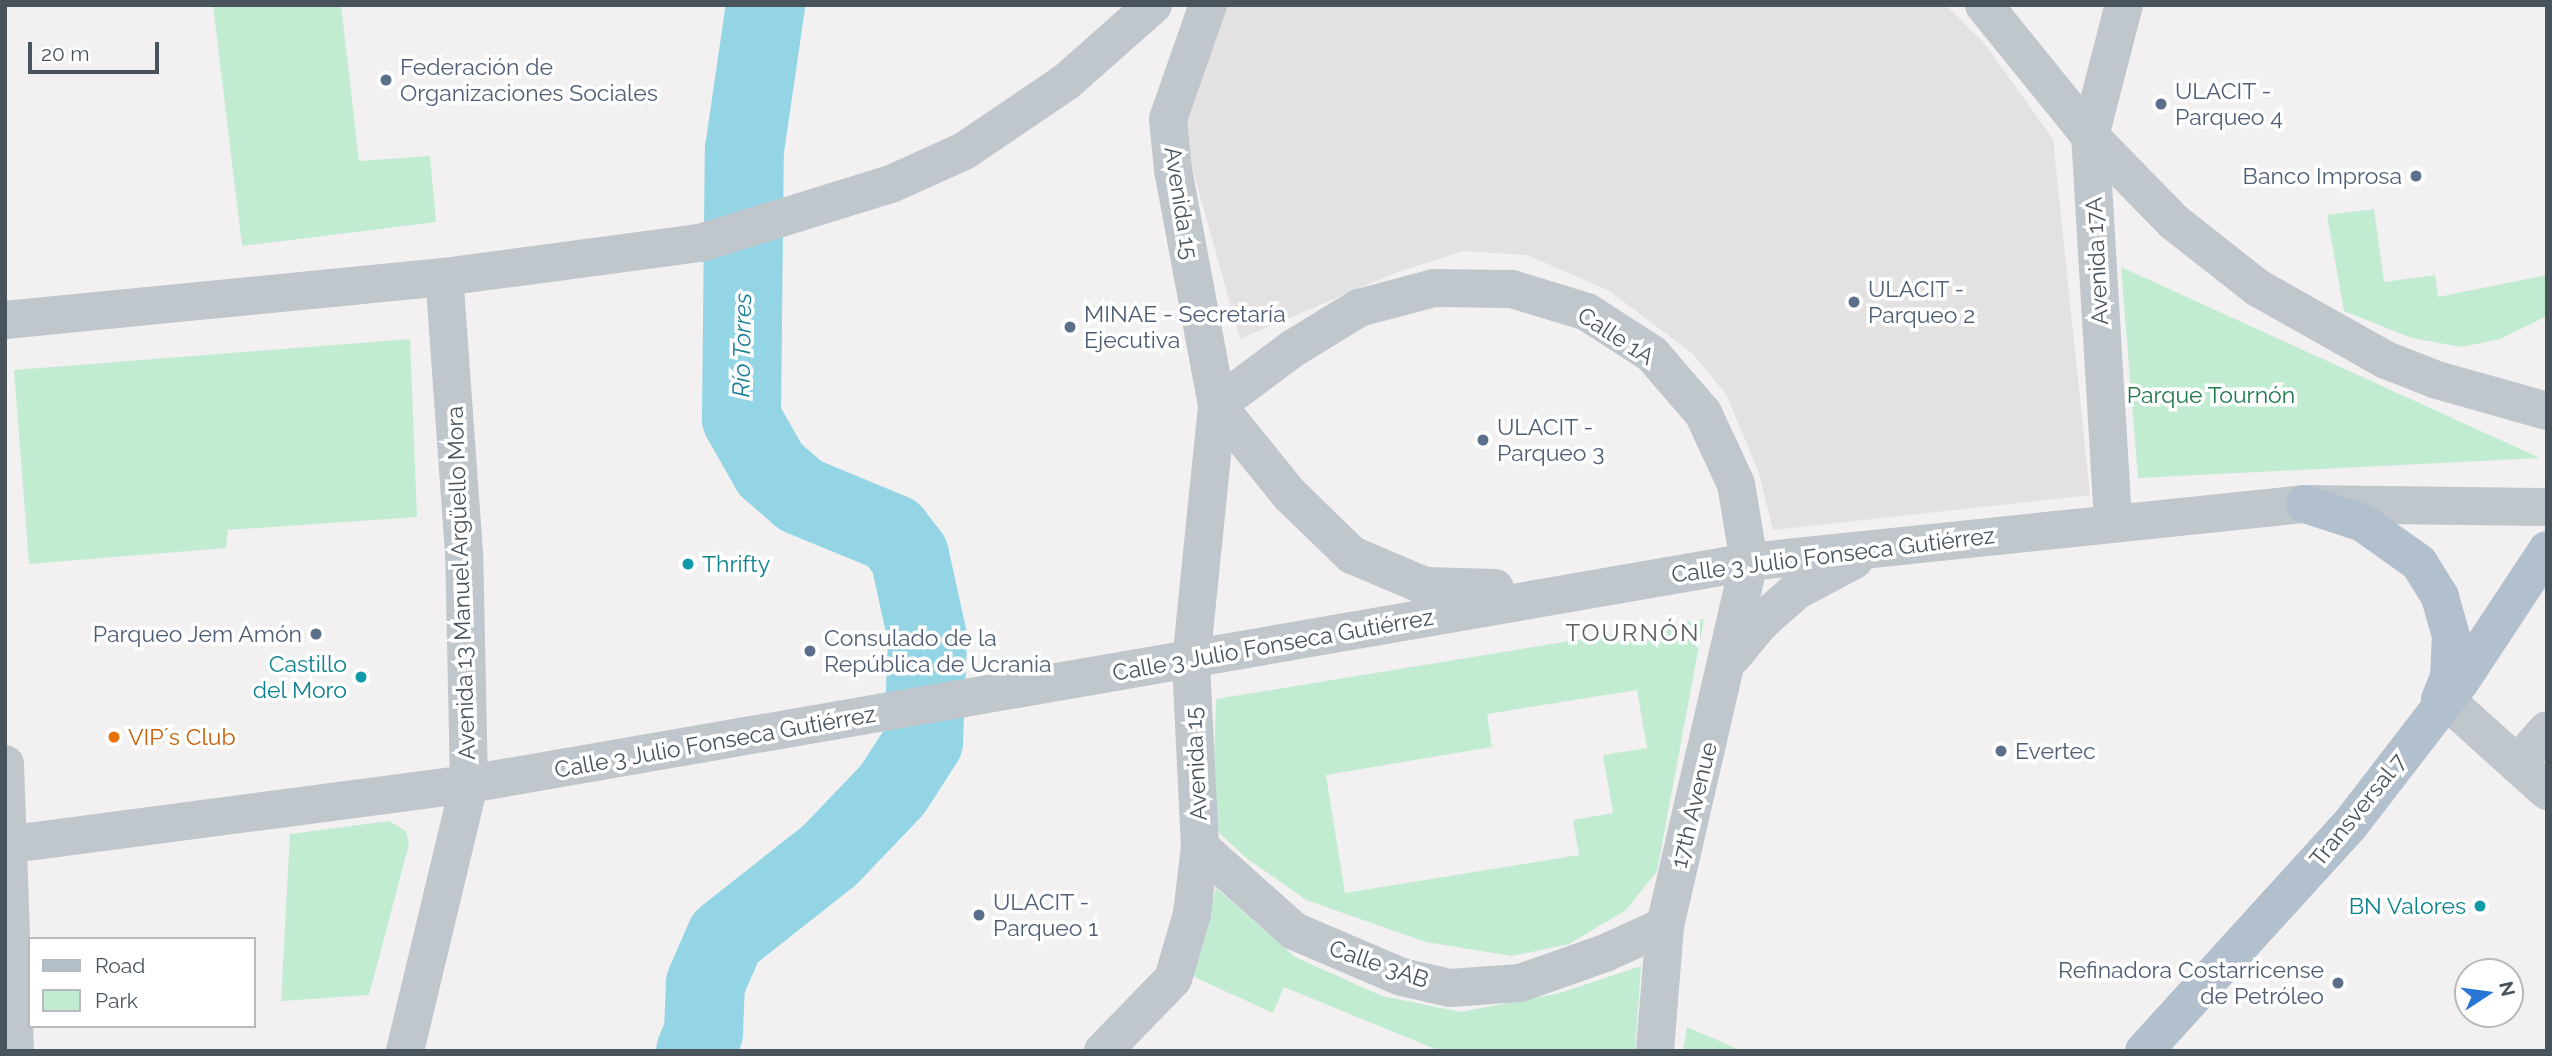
<!DOCTYPE html>
<html>
<head>
<meta charset="utf-8">
<style>
  body { margin:0 }
  #map { position:relative; width:2552px; height:1056px; overflow:hidden; background:#f2f0f0; font-family:Raleway,sans-serif }
  div>[style] { position:absolute }
  .education>* { inset:0; background:#e3e1e1 }
  .green>* { inset:0; background:#c2ecd2 }
  .river>* { height:79px; margin:-39.5px; padding:0 39.5px; transform-origin:39.5px; border-radius:39.5px; background:#93d5e5 }
  .minor>* { height:38px; margin:-19px; padding:0 19px; transform-origin:19px; border-radius:19px; background:#bfc7cd }
  .major>* { height:38px; margin:-19px; padding:0 19px; transform-origin:19px; border-radius:19px; background:#b2bfcc }
  .dots>* { width:19px; height:19px; translate:-50% -50%; box-sizing:border-box; border:4px solid #fff; border-radius:50% }
  span { translate:-50% -50%; white-space:nowrap; text-align:center; line-height:1.15; -webkit-text-stroke:7px #fff; paint-order:stroke }
  .service-label { font-size:23px; color:#4e5e75 }
  .left { translate:0 -50%; text-align:left }
  .right { translate:-100% -50%; text-align:right }
  .street-label { font-size:23px; color:#49535c }
  .park-label { font-size:23px; color:#1f784b }
  .culture-label { font-size:23px; color:#0d838f }
  .food-label { font-size:23px; color:#c56008 }
  .water-label { font-size:24px; color:#187f99; font-style:italic }
  .neighbourhood-label { font-size:24px; color:#5d6064; letter-spacing:2px }
  .frame { position:absolute; inset:0; border:7px solid #49535c; pointer-events:none }
  .legend { position:absolute; left:28px; top:937px; width:228px; height:91px; box-sizing:border-box; background:#fff; border:2px solid #b6babe; margin:0; padding:9px 12px; list-style:none; font-size:21px; color:#49535c }
  .legend li { display:flex; align-items:center; gap:14px; height:35px }
  .legend b { width:35px; border:2px solid #b6babe }
  .north { position:absolute; left:2454px; top:958px; width:70px; height:70px; box-sizing:border-box; background:#fff; border:2px solid #b6babe; border-radius:50%; rotate:77deg; font-size:19px; font-weight:700; line-height:28px; text-align:center; color:#49535c }
  .north::after { content:''; display:block; margin:auto; width:24px; height:32px; background:#2875d4; clip-path:polygon(50% 0,100% 100%,50% 72%,0 100%) }
  .scale { position:absolute; left:28px; top:42px; width:131px; height:32px; box-sizing:border-box; border:4px solid #49535c; border-top:0; padding-left:9px; font-size:21px; line-height:24px; white-space:nowrap; color:#49535c; -webkit-text-stroke:5px #fff; paint-order:stroke }
</style>
</head>
<body>
<div id="map">
  <div class="education">
    <div style="clip-path:polygon(1225px 5px,1945px 5px,1985px 44px,2053px 139px,2090px 495px,1773px 530px,1758px 470px,1726px 394px,1693px 354px,1608px 290px,1527px 255px,1463px 251px,1395px 273px,1240px 339px,1180px 124px)"></div>
  </div>
  <div class="green">
    <div style="clip-path:polygon(213px 5px,341px 5px,359px 161px,430px 156px,436px 222px,242px 246px)"></div>
    <div style="clip-path:polygon(2374px 209px,2384px 282px,2435px 275px,2438px 297px,2547px 275px,2547px 316px,2500px 339px,2462px 347px,2412px 338px,2344px 311px,2327px 215px)"></div>
    <div style="clip-path:polygon(2121px 267px,2540px 458px,2138px 478px)"></div>
    <div style="clip-path:polygon(410px 339px,417px 517px,228px 530px,226px 548px,29px 564px,14px 370px)"></div>
    <div style="clip-path:polygon(evenodd,1704px 619px,1657px 871px,1626px 910px,1569px 944px,1512px 956px,1426px 942px,1306px 900px,1245px 857px,1212px 826px,1216px 699px,1704px 619px,1637px 690px,1647px 748px,1603px 755px,1613px 813px,1573px 820px,1579px 855px,1345px 893px,1326px 775px,1492px 747px,1487px 714px,1637px 690px)"></div>
    <div style="clip-path:polygon(389px 821px,406px 831px,409px 844px,369px 995px,281px 1001px,290px 834px)"></div>
    <div style="clip-path:polygon(1216px 888px,1295px 957px,1382px 996px,1461px 1012px,1560px 993px,1641px 966px,1635px 1051px,1440px 1051px,1284px 987px,1273px 1013px,1192px 976px)"></div>
    <div style="clip-path:polygon(1687px 1027px,1742px 1051px,1683px 1051px)"></div>
  </div>
  <div class="river">
    <div style="left:695px;top:1051px;width:21px;rotate:-67deg"></div>
    <div style="left:703px;top:1032px;width:49px;rotate:-87.7deg"></div>
    <div style="left:705px;top:983px;width:50px;rotate:-66.5deg"></div>
    <div style="left:725px;top:937px;width:132px;rotate:-38.3deg"></div>
    <div style="left:829px;top:855px;width:91px;rotate:-46.3deg"></div>
    <div style="left:892px;top:789px;width:57px;rotate:-57.1deg"></div>
    <div style="left:923px;top:741px;width:104px;rotate:-87.8deg"></div>
    <div style="left:927px;top:637px;width:84px;rotate:-102.4deg"></div>
    <div style="left:909px;top:555px;width:28px;rotate:-128deg"></div>
    <div style="left:892px;top:533px;width:100px;rotate:-157.6deg"></div>
    <div style="left:800px;top:495px;width:40px;rotate:-139deg"></div>
    <div style="left:770px;top:469px;width:59px;rotate:-119.6deg"></div>
    <div style="left:741px;top:418px;width:269px;rotate:-89.4deg"></div>
    <div style="left:744px;top:149px;width:146px;rotate:-81.7deg"></div>
  </div>
  <div class="minor">
    <div style="left:1984px;top:5px;width:169px;rotate:51deg"></div>
    <div style="left:2090px;top:136px;width:120px;rotate:45.7deg"></div>
    <div style="left:2174px;top:222px;width:107px;rotate:38.2deg"></div>
    <div style="left:2258px;top:288px;width:147px;rotate:29.4deg"></div>
    <div style="left:2386px;top:360px;width:55px;rotate:21.4deg"></div>
    <div style="left:2437px;top:380px;width:114px;rotate:15.7deg"></div>
    <div style="left:5px;top:320px;width:441px;rotate:-5.6deg"></div>
    <div style="left:444px;top:277px;width:258px;rotate:-7.6deg"></div>
    <div style="left:700px;top:243px;width:200px;rotate:-17.2deg"></div>
    <div style="left:891px;top:184px;width:80px;rotate:-24.3deg"></div>
    <div style="left:964px;top:151px;width:123px;rotate:-34.1deg"></div>
    <div style="left:1066px;top:82px;width:116px;rotate:-41.5deg"></div>
    <div style="left:1217px;top:405px;width:94px;rotate:-36.7deg"></div>
    <div style="left:1292px;top:349px;width:79px;rotate:-31.5deg"></div>
    <div style="left:1359px;top:308px;width:78px;rotate:-14.9deg"></div>
    <div style="left:1434px;top:288px;width:78px;rotate:0.7deg"></div>
    <div style="left:1512px;top:289px;width:78px;rotate:17deg"></div>
    <div style="left:1587px;top:312px;width:77px;rotate:32.9deg"></div>
    <div style="left:1652px;top:354px;width:78px;rotate:49.2deg"></div>
    <div style="left:1703px;top:413px;width:78px;rotate:65.1deg"></div>
    <div style="left:1736px;top:484px;width:79px;rotate:80.5deg"></div>
    <div style="left:1749px;top:562px;width:374px;rotate:103deg"></div>
    <div style="left:1665px;top:926px;width:125px;rotate:94.6deg"></div>
    <div style="left:1217px;top:405px;width:116px;rotate:51deg"></div>
    <div style="left:1290px;top:495px;width:86px;rotate:44.1deg"></div>
    <div style="left:1352px;top:555px;width:79px;rotate:23deg"></div>
    <div style="left:1425px;top:586px;width:70px;rotate:1.6deg"></div>
    <div style="left:2113px;top:521px;width:386px;rotate:-93.4deg"></div>
    <div style="left:2090px;top:136px;width:135px;rotate:-75.5deg"></div>
    <div style="left:1733px;top:656px;width:43px;rotate:-50.7deg"></div>
    <div style="left:1760px;top:623px;width:48px;rotate:-41.6deg"></div>
    <div style="left:1796px;top:591px;width:66px;rotate:-28.1deg"></div>
    <div style="left:2446px;top:700px;width:136px;rotate:42deg"></div>
    <div style="left:5px;top:764px;width:287px;rotate:88deg"></div>
    <div style="left:2517px;top:764px;width:45px;rotate:-48.6deg"></div>
    <div style="left:5px;top:845px;width:468px;rotate:-7.5deg"></div>
    <div style="left:469px;top:784px;width:1299px;rotate:-9.84deg"></div>
    <div style="left:1749px;top:562px;width:559px;rotate:-5.96deg"></div>
    <div style="left:2305px;top:504px;width:242px;rotate:0.7deg"></div>
    <div style="left:1200px;top:847px;width:126px;rotate:41.8deg"></div>
    <div style="left:1294px;top:931px;width:117px;rotate:23.1deg"></div>
    <div style="left:1402px;top:977px;width:49px;rotate:12.9deg"></div>
    <div style="left:1450px;top:988px;width:70px;rotate:-4.1deg"></div>
    <div style="left:1520px;top:983px;width:90px;rotate:-19.4deg"></div>
    <div style="left:1605px;top:953px;width:66px;rotate:-24.2deg"></div>
    <div style="left:405px;top:1051px;width:275px;rotate:-76.5deg"></div>
    <div style="left:469px;top:784px;width:231px;rotate:-91.2deg"></div>
    <div style="left:464px;top:553px;width:277px;rotate:-94.1deg"></div>
    <div style="left:1103px;top:1051px;width:100px;rotate:-45.8deg"></div>
    <div style="left:1173px;top:979px;width:68px;rotate:-73.7deg"></div>
    <div style="left:1192px;top:914px;width:67px;rotate:-83.2deg"></div>
    <div style="left:1200px;top:847px;width:185px;rotate:-92.8deg"></div>
    <div style="left:1191px;top:662px;width:258px;rotate:-84.2deg"></div>
    <div style="left:1217px;top:405px;width:239px;rotate:-100.6deg"></div>
    <div style="left:1173px;top:170px;width:51px;rotate:-95.6deg"></div>
    <div style="left:1168px;top:119px;width:121px;rotate:-70.7deg"></div>
  </div>
  <div class="major">
    <div style="left:2305px;top:504px;width:61px;rotate:18.1deg"></div>
    <div style="left:2363px;top:523px;width:69px;rotate:35.5deg"></div>
    <div style="left:2419px;top:563px;width:40px;rotate:58deg"></div>
    <div style="left:2440px;top:597px;width:41px;rotate:74.2deg"></div>
    <div style="left:2451px;top:636px;width:41px;rotate:92.8deg"></div>
    <div style="left:2449px;top:677px;width:24px;rotate:112deg"></div>
    <div style="left:2144px;top:1051px;width:304px;rotate:-47.7deg"></div>
    <div style="left:2349px;top:826px;width:182px;rotate:-52.4deg"></div>
    <div style="left:2460px;top:682px;width:158px;rotate:-56.6deg"></div>
  </div>
  <div class="dots">
    <div style="left:386px;top:80px;background:#5c6f8a"></div>
    <div style="left:2161px;top:104px;background:#5c6f8a"></div>
    <div style="left:2416px;top:176px;background:#5c6f8a"></div>
    <div style="left:1854px;top:302px;background:#5c6f8a"></div>
    <div style="left:1070px;top:327px;background:#5c6f8a"></div>
    <div style="left:1483px;top:440px;background:#5c6f8a"></div>
    <div style="left:688px;top:564px;background:#0f9aa8"></div>
    <div style="left:316px;top:634px;background:#5c6f8a"></div>
    <div style="left:810px;top:651px;background:#5c6f8a"></div>
    <div style="left:361px;top:677px;background:#0f9aa8"></div>
    <div style="left:114px;top:737px;background:#e8710a"></div>
    <div style="left:2001px;top:751px;background:#5c6f8a"></div>
    <div style="left:2480px;top:906px;background:#0f9aa8"></div>
    <div style="left:979px;top:915px;background:#5c6f8a"></div>
    <div style="left:2338px;top:983px;background:#5c6f8a"></div>
  </div>
  <div class="service-label">
    <span class="left" style="left:400px;top:80px">Federación de<br>Organizaciones Sociales</span>
    <span class="left" style="left:2175px;top:104px">ULACIT -<br>Parqueo 4</span>
    <span class="right" style="left:2402px;top:176px">Banco Improsa</span>
    <span class="left" style="left:1868px;top:302px">ULACIT -<br>Parqueo 2</span>
    <span class="left" style="left:1084px;top:327px">MINAE - Secretaría<br>Ejecutiva</span>
    <span class="left" style="left:1497px;top:440px">ULACIT -<br>Parqueo 3</span>
    <span class="right" style="left:302px;top:634px">Parqueo Jem Amón</span>
    <span class="left" style="left:824px;top:651px">Consulado de la<br>República de Ucrania</span>
    <span class="left" style="left:2015px;top:751px">Evertec</span>
    <span class="left" style="left:993px;top:915px">ULACIT -<br>Parqueo 1</span>
    <span class="right" style="left:2324px;top:983px">Refinadora Costarricense<br>de Petróleo</span>
  </div>
  <div class="street-label">
    <span style="left:1181px;top:203px;rotate:81deg">Avenida 15</span>
    <span style="left:2097px;top:261px;rotate:-93deg">Avenida 17A</span>
    <span style="left:1616px;top:336px;rotate:33deg">Calle 1A</span>
    <span style="left:1833px;top:555px;rotate:-7deg">Calle 3 Julio Fonseca Gutiérrez</span>
    <span style="left:461px;top:583px;rotate:-92deg">Avenida 13 Manuel Argüello Mora</span>
    <span style="left:1273px;top:645px;rotate:-10deg">Calle 3 Julio Fonseca Gutiérrez</span>
    <span style="left:715px;top:742px;rotate:-10deg">Calle 3 Julio Fonseca Gutiérrez</span>
    <span style="left:1196px;top:764px;rotate:-93deg">Avenida 15</span>
    <span style="left:1694px;top:805px;rotate:-76deg">17th Avenue</span>
    <span style="left:2358px;top:810px;rotate:-51deg">Transversal 7</span>
    <span style="left:1379px;top:964px;rotate:19deg">Calle 3AB</span>
  </div>
  <div class="park-label">
    <span style="left:2211px;top:395px">Parque Tournón</span>
  </div>
  <div class="culture-label">
    <span class="left" style="left:702px;top:564px">Thrifty</span>
    <span class="right" style="left:347px;top:677px">Castillo<br>del Moro</span>
    <span class="right" style="left:2466px;top:906px">BN Valores</span>
  </div>
  <div class="food-label">
    <span class="left" style="left:128px;top:737px">VIP´s Club</span>
  </div>
  <div class="water-label">
    <span style="left:742px;top:345px;rotate:-89deg">Río Torres</span>
  </div>
  <div class="neighbourhood-label">
    <span style="left:1633px;top:633px">TOURNÓN</span>
  </div>
  <div class="frame"></div>
  <ul class="legend">
  <li><b style="height:9px;background:#b2bfcc"></b>Road</li>
  <li><b style="height:19px;background:#c2ecd2"></b>Park</li>
  </ul>
  <div class="north">N</div>
  <div class="scale">20 m</div>
</div>
</body>
</html>
